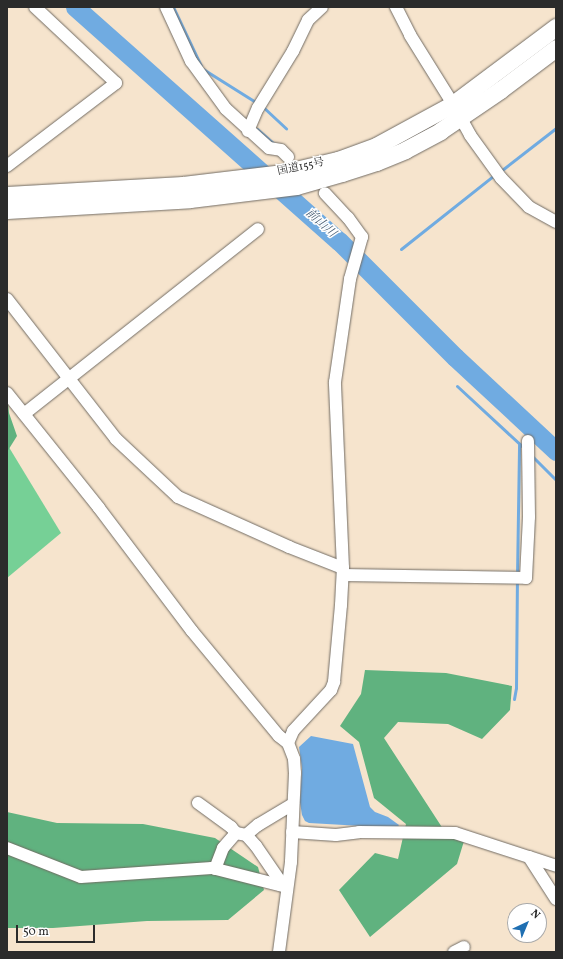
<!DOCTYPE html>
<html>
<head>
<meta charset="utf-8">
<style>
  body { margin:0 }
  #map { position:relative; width:563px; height:959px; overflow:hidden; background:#f6e4cd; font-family:Vollkorn,"Noto Serif JP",serif }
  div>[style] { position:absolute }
  .green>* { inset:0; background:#76d096 }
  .forest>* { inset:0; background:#60b27f }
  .water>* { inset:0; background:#70abe1 }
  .stream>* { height:3px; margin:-1.5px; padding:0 1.5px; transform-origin:1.5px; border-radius:1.5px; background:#70abe1 }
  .river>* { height:19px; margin:-9.5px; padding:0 9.5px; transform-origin:9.5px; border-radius:9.5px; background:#70abe1 }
  .roads { filter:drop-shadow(0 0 1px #726c64) drop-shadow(0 0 1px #726c64) }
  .minor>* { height:12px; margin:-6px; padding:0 6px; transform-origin:6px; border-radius:6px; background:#fff }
  .highway>* { height:17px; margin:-8.5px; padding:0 8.5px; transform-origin:8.5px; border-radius:8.5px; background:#fff }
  span { translate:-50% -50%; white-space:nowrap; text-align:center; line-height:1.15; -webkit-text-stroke:3px #fff; paint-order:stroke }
  .street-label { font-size:11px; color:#2b2b2b }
  .water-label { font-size:12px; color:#475e74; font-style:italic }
  .frame { position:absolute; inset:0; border:8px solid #2b2b2b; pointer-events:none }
  .north { position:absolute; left:507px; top:903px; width:40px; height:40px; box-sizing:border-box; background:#fff; border:1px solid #aaa; border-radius:50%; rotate:44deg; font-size:11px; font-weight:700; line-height:16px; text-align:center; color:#2b2b2b }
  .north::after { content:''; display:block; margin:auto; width:14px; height:18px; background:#1f6fb2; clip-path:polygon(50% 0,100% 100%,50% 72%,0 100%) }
  .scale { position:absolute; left:16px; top:925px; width:79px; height:18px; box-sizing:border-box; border:2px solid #2b2b2b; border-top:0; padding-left:5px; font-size:12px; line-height:14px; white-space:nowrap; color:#2b2b2b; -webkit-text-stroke:3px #fff; paint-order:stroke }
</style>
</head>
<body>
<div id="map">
  <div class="green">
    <div style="clip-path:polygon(7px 444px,61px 533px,7px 578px)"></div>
  </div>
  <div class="forest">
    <div style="clip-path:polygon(7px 393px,9px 413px,17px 436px,7px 452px)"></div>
    <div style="clip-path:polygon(365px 670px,446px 673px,512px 686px,510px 710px,482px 739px,448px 724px,398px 722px,384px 738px,447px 835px,464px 841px,457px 864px,370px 937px,339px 890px,375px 853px,398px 859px,406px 824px,374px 798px,359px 742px,340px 726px,361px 694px)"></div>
    <div style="clip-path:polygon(7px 812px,57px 823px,143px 824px,215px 838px,258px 867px,264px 890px,228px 920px,147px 921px,53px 928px,7px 928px)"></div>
  </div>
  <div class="water">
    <div style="clip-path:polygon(311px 736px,353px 744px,370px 807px,375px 812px,388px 817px,399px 825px,397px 828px,309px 823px,305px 821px,302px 815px,300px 802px,302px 768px,299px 747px)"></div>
  </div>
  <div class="stream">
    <div style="left:173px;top:7px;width:65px;rotate:64.6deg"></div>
    <div style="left:203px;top:69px;width:64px;rotate:32.2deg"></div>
    <div style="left:262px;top:106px;width:33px;rotate:43deg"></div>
    <div style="left:257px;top:129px;width:23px;rotate:41deg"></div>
    <div style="left:502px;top:170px;width:68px;rotate:-37.9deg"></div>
    <div style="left:401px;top:249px;width:116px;rotate:-38.4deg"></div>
    <div style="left:457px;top:386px;width:93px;rotate:42.8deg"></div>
    <div style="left:532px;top:456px;width:34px;rotate:45deg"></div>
    <div style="left:517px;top:576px;width:132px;rotate:-89.1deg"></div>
    <div style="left:514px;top:699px;width:11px;rotate:-80deg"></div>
    <div style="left:516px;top:688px;width:107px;rotate:-89.5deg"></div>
  </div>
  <div class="river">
    <div style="left:75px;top:7px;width:353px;rotate:41.6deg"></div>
    <div style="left:339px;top:241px;width:164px;rotate:45deg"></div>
    <div style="left:455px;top:357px;width:138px;rotate:42.9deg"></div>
  </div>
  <div class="roads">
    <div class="minor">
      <div style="left:166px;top:7px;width:60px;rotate:65.2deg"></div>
      <div style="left:191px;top:61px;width:59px;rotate:53.9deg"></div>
      <div style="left:226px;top:109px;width:58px;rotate:42.2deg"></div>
      <div style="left:269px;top:148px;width:12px;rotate:9deg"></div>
      <div style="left:281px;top:150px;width:10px;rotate:45deg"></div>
      <div style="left:396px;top:7px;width:31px;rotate:63deg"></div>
      <div style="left:410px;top:35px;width:81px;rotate:58.1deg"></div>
      <div style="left:453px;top:104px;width:35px;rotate:61deg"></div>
      <div style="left:470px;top:135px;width:53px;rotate:54.2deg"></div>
      <div style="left:501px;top:178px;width:40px;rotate:46deg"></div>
      <div style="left:529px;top:207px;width:31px;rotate:29deg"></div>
      <div style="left:248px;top:131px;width:25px;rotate:-67deg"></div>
      <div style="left:258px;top:108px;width:67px;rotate:-58.4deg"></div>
      <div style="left:293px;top:51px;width:34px;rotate:-64deg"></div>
      <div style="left:308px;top:20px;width:19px;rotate:-43deg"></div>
      <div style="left:7px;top:166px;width:137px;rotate:-37.3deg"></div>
      <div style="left:116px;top:83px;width:111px;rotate:-136.8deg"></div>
      <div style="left:7px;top:299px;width:177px;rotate:52.1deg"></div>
      <div style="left:116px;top:439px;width:85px;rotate:43.1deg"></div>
      <div style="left:178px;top:497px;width:122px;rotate:24.2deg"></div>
      <div style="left:289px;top:547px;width:58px;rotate:21.3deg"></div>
      <div style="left:7px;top:393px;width:147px;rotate:51.3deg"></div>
      <div style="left:99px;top:508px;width:154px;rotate:52.9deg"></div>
      <div style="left:192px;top:631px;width:136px;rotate:50.4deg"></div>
      <div style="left:279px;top:736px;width:11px;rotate:38deg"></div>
      <div style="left:288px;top:743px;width:17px;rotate:69deg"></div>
      <div style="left:294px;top:759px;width:14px;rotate:86deg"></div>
      <div style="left:295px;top:773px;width:89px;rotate:92.6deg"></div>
      <div style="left:291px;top:862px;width:91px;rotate:97.6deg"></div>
      <div style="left:24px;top:414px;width:298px;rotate:-38.3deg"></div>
      <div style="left:343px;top:575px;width:183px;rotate:0.9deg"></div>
      <div style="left:526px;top:578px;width:61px;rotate:-87.2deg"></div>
      <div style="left:529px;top:517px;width:76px;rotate:-90.8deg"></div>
      <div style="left:288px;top:743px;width:13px;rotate:-67deg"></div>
      <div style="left:293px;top:731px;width:56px;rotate:-47.2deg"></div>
      <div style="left:331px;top:690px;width:9px;rotate:-69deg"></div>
      <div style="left:334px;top:682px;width:77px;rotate:-84.8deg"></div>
      <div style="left:341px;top:605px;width:37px;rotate:-87deg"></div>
      <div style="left:343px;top:568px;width:186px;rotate:-92.5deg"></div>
      <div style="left:335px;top:382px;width:104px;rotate:-81.7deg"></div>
      <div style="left:350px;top:279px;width:44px;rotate:-74.1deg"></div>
      <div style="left:362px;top:237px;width:24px;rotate:-126deg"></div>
      <div style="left:348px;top:218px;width:34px;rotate:-133deg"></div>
      <div style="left:198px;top:803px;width:41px;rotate:36deg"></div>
      <div style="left:231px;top:827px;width:8px;rotate:50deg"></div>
      <div style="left:292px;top:832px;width:44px;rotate:3.9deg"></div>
      <div style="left:336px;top:835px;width:23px;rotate:-7deg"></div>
      <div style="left:359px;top:832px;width:96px;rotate:0.6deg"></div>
      <div style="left:455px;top:833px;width:78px;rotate:18deg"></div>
      <div style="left:529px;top:857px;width:50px;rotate:57.3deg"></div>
      <div style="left:7px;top:848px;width:79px;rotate:21.4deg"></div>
      <div style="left:81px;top:877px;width:131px;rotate:-3.9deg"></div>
      <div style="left:212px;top:868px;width:77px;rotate:14.2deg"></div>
      <div style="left:529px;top:857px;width:28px;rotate:18deg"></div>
      <div style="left:215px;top:869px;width:22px;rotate:-69deg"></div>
      <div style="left:223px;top:848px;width:20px;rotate:-49deg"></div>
      <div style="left:236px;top:833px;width:10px;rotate:11deg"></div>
      <div style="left:280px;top:885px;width:4px;rotate:-90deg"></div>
      <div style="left:280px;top:881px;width:42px;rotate:-124.4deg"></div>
      <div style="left:256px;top:846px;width:15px;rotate:-132deg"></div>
      <div style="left:246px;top:835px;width:16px;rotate:-40deg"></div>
      <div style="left:258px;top:825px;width:41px;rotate:-31deg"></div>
      <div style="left:454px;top:952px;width:11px;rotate:-27deg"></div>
    </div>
    <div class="highway">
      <div style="left:7px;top:195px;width:176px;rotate:-3.3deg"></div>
      <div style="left:183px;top:185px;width:101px;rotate:-6.8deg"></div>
      <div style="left:283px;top:173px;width:57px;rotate:-13.3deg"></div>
      <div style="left:338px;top:160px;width:40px;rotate:-20.2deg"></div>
      <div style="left:376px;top:146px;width:88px;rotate:-28.6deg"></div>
      <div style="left:453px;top:104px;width:129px;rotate:-36.8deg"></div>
      <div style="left:7px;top:210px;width:183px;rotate:-3.4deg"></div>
      <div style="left:190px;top:199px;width:107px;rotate:-7deg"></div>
      <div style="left:296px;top:186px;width:48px;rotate:-15.8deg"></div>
      <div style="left:342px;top:173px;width:36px;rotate:-18deg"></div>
      <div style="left:376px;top:162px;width:31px;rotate:-22deg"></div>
      <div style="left:405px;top:150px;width:40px;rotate:-28deg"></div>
      <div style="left:440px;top:131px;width:73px;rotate:-34.3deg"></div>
      <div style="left:500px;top:90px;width:70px;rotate:-36.9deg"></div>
    </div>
  </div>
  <div class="street-label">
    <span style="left:301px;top:168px;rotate:-12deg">国道155号</span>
  </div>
  <div class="water-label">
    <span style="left:320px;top:224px;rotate:42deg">前山川</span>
  </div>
  <div class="frame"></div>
  <div class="north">N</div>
  <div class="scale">50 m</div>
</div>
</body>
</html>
